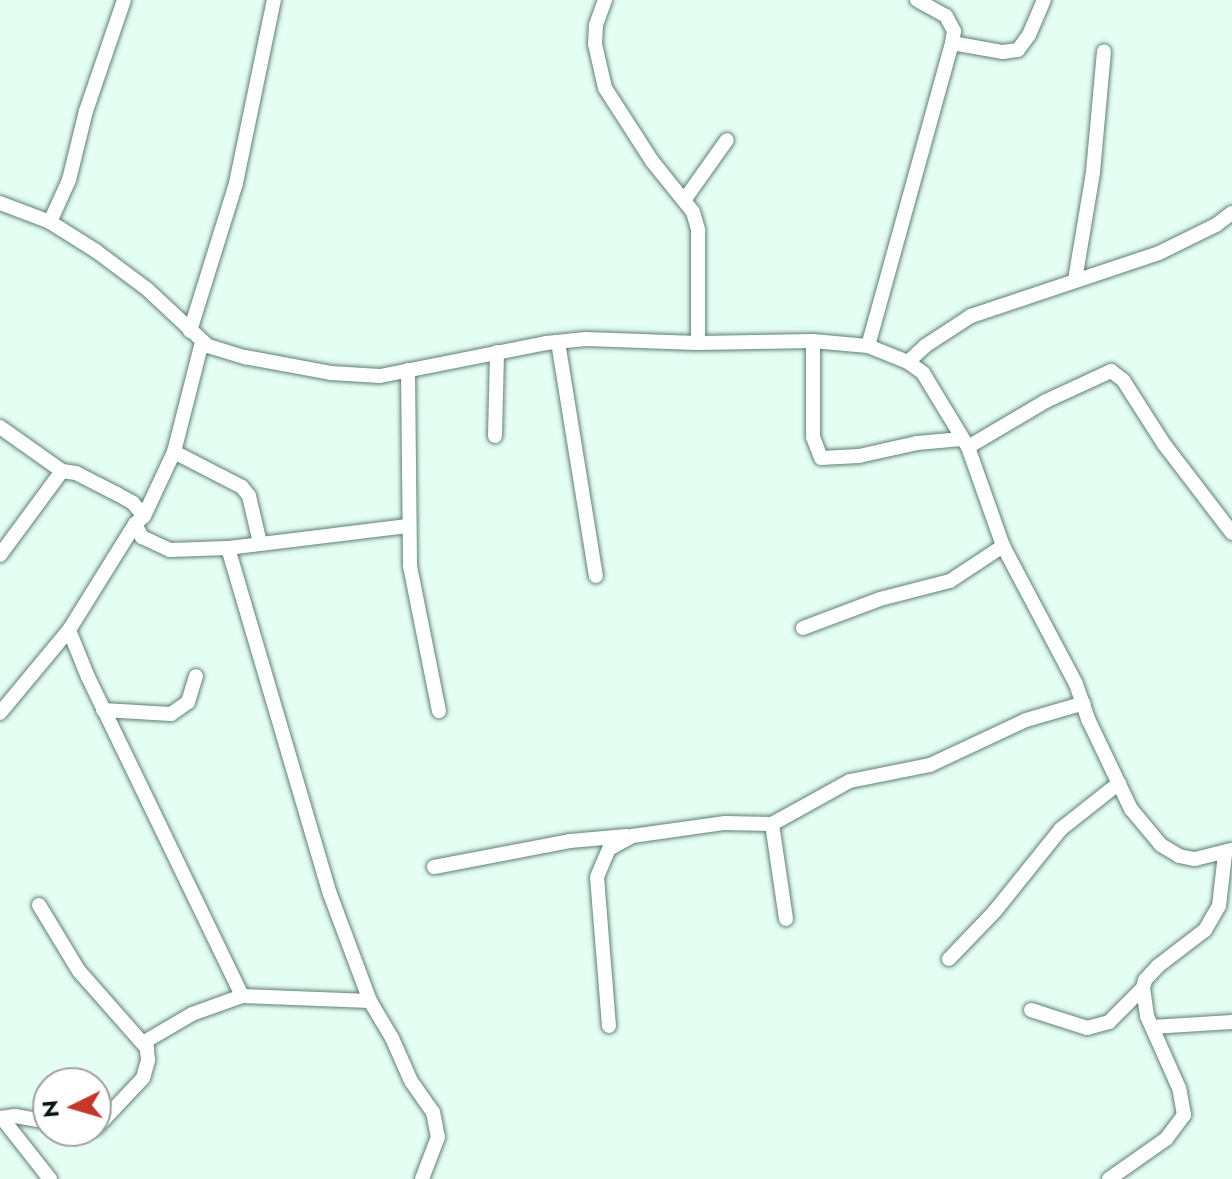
<!DOCTYPE html>
<html>
<head>
<meta charset="utf-8">
<style>
  body { margin:0 }
  #map { position:relative; width:1232px; height:1179px; overflow:hidden; background:#e4fef4; font-family:Jost,sans-serif }
  div>[style] { position:absolute }
  .roads { filter:drop-shadow(0 0 2px #617e74) drop-shadow(0 0 2px #617e74) }
  .minor>* { height:14px; margin:-7px; padding:0 7px; transform-origin:7px; border-radius:7px; background:#fff }
  span { translate:-50% -50%; white-space:nowrap; text-align:center; line-height:1.15; -webkit-text-stroke:8px #fff; paint-order:stroke }
  .north { position:absolute; left:32px; top:1067px; width:80px; height:80px; box-sizing:border-box; background:#fff; border:2px solid #9ca19f; border-radius:50%; rotate:265deg; font-size:22px; font-weight:700; line-height:32px; text-align:center; color:#081410 }
  .north::after { content:''; display:block; margin:auto; width:28px; height:36px; background:#c4372d; clip-path:polygon(50% 0,100% 100%,50% 72%,0 100%) }
</style>
</head>
<body>
<div id="map">
  <div class="roads">
    <div class="minor">
      <div style="left:605px;top:0;width:27px;rotate:110deg"></div>
      <div style="left:596px;top:25px;width:19px;rotate:93deg"></div>
      <div style="left:595px;top:44px;width:45px;rotate:77.2deg"></div>
      <div style="left:605px;top:88px;width:87px;rotate:57.2deg"></div>
      <div style="left:652px;top:161px;width:65px;rotate:51.2deg"></div>
      <div style="left:693px;top:212px;width:19px;rotate:74deg"></div>
      <div style="left:698px;top:230px;width:113px;rotate:90deg"></div>
      <div style="left:917px;top:0;width:33px;rotate:29deg"></div>
      <div style="left:946px;top:16px;width:17px;rotate:62deg"></div>
      <div style="left:954px;top:31px;width:12px;rotate:99deg"></div>
      <div style="left:685px;top:199px;width:72px;rotate:-54.6deg"></div>
      <div style="left:0;top:203px;width:53px;rotate:20.8deg"></div>
      <div style="left:50px;top:222px;width:54px;rotate:32.2deg"></div>
      <div style="left:96px;top:251px;width:64px;rotate:36.7deg"></div>
      <div style="left:147px;top:289px;width:83px;rotate:43.1deg"></div>
      <div style="left:208px;top:346px;width:39px;rotate:17deg"></div>
      <div style="left:245px;top:357px;width:87px;rotate:10.5deg"></div>
      <div style="left:331px;top:373px;width:49px;rotate:3.5deg"></div>
      <div style="left:380px;top:376px;width:169px;rotate:-11.2deg"></div>
      <div style="left:546px;top:343px;width:40px;rotate:-5.7deg"></div>
      <div style="left:586px;top:339px;width:112px;rotate:2deg"></div>
      <div style="left:698px;top:343px;width:115px;rotate:-1deg"></div>
      <div style="left:813px;top:341px;width:55px;rotate:5.2deg"></div>
      <div style="left:868px;top:346px;width:43px;rotate:21.8deg"></div>
      <div style="left:908px;top:362px;width:19px;rotate:36deg"></div>
      <div style="left:923px;top:373px;width:87px;rotate:58.7deg"></div>
      <div style="left:968px;top:447px;width:105px;rotate:70.5deg"></div>
      <div style="left:1003px;top:546px;width:156px;rotate:62.1deg"></div>
      <div style="left:1076px;top:684px;width:39px;rotate:71deg"></div>
      <div style="left:1089px;top:721px;width:98px;rotate:64.5deg"></div>
      <div style="left:1131px;top:809px;width:47px;rotate:50.2deg"></div>
      <div style="left:1161px;top:845px;width:21px;rotate:31deg"></div>
      <div style="left:1179px;top:856px;width:16px;rotate:11deg"></div>
      <div style="left:1195px;top:859px;width:38px;rotate:-14deg"></div>
      <div style="left:50px;top:222px;width:46px;rotate:-65.7deg"></div>
      <div style="left:69px;top:180px;width:71px;rotate:-76.2deg"></div>
      <div style="left:86px;top:111px;width:117px;rotate:-71.1deg"></div>
      <div style="left:1075px;top:280px;width:109px;rotate:-80.5deg"></div>
      <div style="left:1093px;top:172px;width:121px;rotate:-84.8deg"></div>
      <div style="left:190px;top:331px;width:155px;rotate:-72.7deg"></div>
      <div style="left:236px;top:183px;width:187px;rotate:-78.3deg"></div>
      <div style="left:813px;top:341px;width:96px;rotate:90deg"></div>
      <div style="left:813px;top:437px;width:22px;rotate:69deg"></div>
      <div style="left:821px;top:458px;width:38px;rotate:-3deg"></div>
      <div style="left:859px;top:456px;width:59px;rotate:-12.6deg"></div>
      <div style="left:917px;top:443px;width:45px;rotate:-5.1deg"></div>
      <div style="left:202px;top:342px;width:114px;rotate:104.3deg"></div>
      <div style="left:174px;top:452px;width:71px;rotate:115.1deg"></div>
      <div style="left:144px;top:516px;width:12px;rotate:138deg"></div>
      <div style="left:135px;top:524px;width:15px;rotate:62deg"></div>
      <div style="left:142px;top:537px;width:31px;rotate:25deg"></div>
      <div style="left:170px;top:550px;width:58px;rotate:-2deg"></div>
      <div style="left:228px;top:548px;width:361px;rotate:73.6deg"></div>
      <div style="left:330px;top:894px;width:114px;rotate:69.5deg"></div>
      <div style="left:370px;top:1001px;width:43px;rotate:59.3deg"></div>
      <div style="left:392px;top:1038px;width:47px;rotate:66.2deg"></div>
      <div style="left:411px;top:1081px;width:38px;rotate:55deg"></div>
      <div style="left:433px;top:1112px;width:25px;rotate:79deg"></div>
      <div style="left:438px;top:1137px;width:45px;rotate:110.9deg"></div>
      <div style="left:558px;top:342px;width:237px;rotate:80.8deg"></div>
      <div style="left:868px;top:346px;width:314px;rotate:-74.5deg"></div>
      <div style="left:952px;top:43px;width:52px;rotate:10deg"></div>
      <div style="left:1003px;top:52px;width:15px;rotate:-8deg"></div>
      <div style="left:1018px;top:50px;width:19px;rotate:-54deg"></div>
      <div style="left:1029px;top:35px;width:38px;rotate:-67deg"></div>
      <div style="left:908px;top:362px;width:23px;rotate:-43deg"></div>
      <div style="left:925px;top:346px;width:55px;rotate:-33.1deg"></div>
      <div style="left:971px;top:316px;width:198px;rotate:-18.5deg"></div>
      <div style="left:1159px;top:253px;width:64px;rotate:-26.2deg"></div>
      <div style="left:1216px;top:225px;width:20px;rotate:-37deg"></div>
      <div style="left:408px;top:370px;width:196px;rotate:89.4deg"></div>
      <div style="left:410px;top:566px;width:148px;rotate:78.7deg"></div>
      <div style="left:0;top:427px;width:76px;rotate:35.4deg"></div>
      <div style="left:495px;top:436px;width:84px;rotate:-88.6deg"></div>
      <div style="left:968px;top:447px;width:91px;rotate:-30.5deg"></div>
      <div style="left:1046px;top:401px;width:72px;rotate:-24.8deg"></div>
      <div style="left:1111px;top:371px;width:15px;rotate:37deg"></div>
      <div style="left:1123px;top:380px;width:76px;rotate:57.4deg"></div>
      <div style="left:1164px;top:444px;width:112px;rotate:52.6deg"></div>
      <div style="left:174px;top:452px;width:76px;rotate:27.2deg"></div>
      <div style="left:242px;top:487px;width:11px;rotate:52deg"></div>
      <div style="left:249px;top:496px;width:48px;rotate:76.8deg"></div>
      <div style="left:135px;top:524px;width:125px;rotate:121.9deg"></div>
      <div style="left:69px;top:630px;width:51px;rotate:68deg"></div>
      <div style="left:88px;top:677px;width:354px;rotate:64.2deg"></div>
      <div style="left:228px;top:548px;width:180px;rotate:-7deg"></div>
      <div style="left:0;top:555px;width:104px;rotate:-53.6deg"></div>
      <div style="left:62px;top:471px;width:14px;rotate:8deg"></div>
      <div style="left:76px;top:473px;width:46px;rotate:27.1deg"></div>
      <div style="left:117px;top:494px;width:18px;rotate:29deg"></div>
      <div style="left:133px;top:503px;width:17px;rotate:50deg"></div>
      <div style="left:803px;top:628px;width:82px;rotate:-20.6deg"></div>
      <div style="left:880px;top:599px;width:72px;rotate:-14.4deg"></div>
      <div style="left:950px;top:581px;width:64px;rotate:-33.4deg"></div>
      <div style="left:103px;top:710px;width:68px;rotate:3.4deg"></div>
      <div style="left:171px;top:714px;width:21px;rotate:-35deg"></div>
      <div style="left:188px;top:702px;width:27px;rotate:-73deg"></div>
      <div style="left:0;top:713px;width:108px;rotate:-50.3deg"></div>
      <div style="left:772px;top:824px;width:96px;rotate:81.6deg"></div>
      <div style="left:434px;top:867px;width:138px;rotate:-10.8deg"></div>
      <div style="left:570px;top:841px;width:57px;rotate:-5deg"></div>
      <div style="left:39px;top:905px;width:77px;rotate:58.8deg"></div>
      <div style="left:79px;top:971px;width:103px;rotate:48.6deg"></div>
      <div style="left:949px;top:959px;width:66px;rotate:-46.2deg"></div>
      <div style="left:995px;top:911px;width:105px;rotate:-51.2deg"></div>
      <div style="left:1061px;top:829px;width:74px;rotate:-38.4deg"></div>
      <div style="left:1031px;top:1010px;width:59px;rotate:17.8deg"></div>
      <div style="left:1087px;top:1028px;width:23px;rotate:-15deg"></div>
      <div style="left:1109px;top:1022px;width:48px;rotate:-45deg"></div>
      <div style="left:1143px;top:988px;width:8px;rotate:-76deg"></div>
      <div style="left:1145px;top:980px;width:19px;rotate:-47deg"></div>
      <div style="left:1158px;top:966px;width:59px;rotate:-37.5deg"></div>
      <div style="left:1205px;top:930px;width:28px;rotate:-60deg"></div>
      <div style="left:1219px;top:906px;width:52px;rotate:-83.4deg"></div>
      <div style="left:609px;top:1026px;width:149px;rotate:-94.6deg"></div>
      <div style="left:597px;top:877px;width:30px;rotate:-67deg"></div>
      <div style="left:609px;top:849px;width:26px;rotate:-29deg"></div>
      <div style="left:632px;top:836px;width:94px;rotate:-8deg"></div>
      <div style="left:725px;top:823px;width:47px;rotate:1.2deg"></div>
      <div style="left:772px;top:824px;width:89px;rotate:-28.9deg"></div>
      <div style="left:850px;top:781px;width:82px;rotate:-11.3deg"></div>
      <div style="left:930px;top:765px;width:106px;rotate:-25.1deg"></div>
      <div style="left:1026px;top:720px;width:60px;rotate:-16.3deg"></div>
      <div style="left:1152px;top:1027px;width:80px;rotate:-3.6deg"></div>
      <div style="left:0;top:1118px;width:15px;rotate:-8deg"></div>
      <div style="left:15px;top:1116px;width:34px;rotate:10deg"></div>
      <div style="left:2px;top:1118px;width:78px;rotate:51.8deg"></div>
      <div style="left:96px;top:1128px;width:69px;rotate:-46.8deg"></div>
      <div style="left:143px;top:1078px;width:19px;rotate:-74deg"></div>
      <div style="left:148px;top:1060px;width:19px;rotate:-96deg"></div>
      <div style="left:146px;top:1041px;width:53px;rotate:-30.4deg"></div>
      <div style="left:192px;top:1014px;width:53px;rotate:-19.8deg"></div>
      <div style="left:242px;top:996px;width:128px;rotate:2.2deg"></div>
      <div style="left:1109px;top:1179px;width:70px;rotate:-35.1deg"></div>
      <div style="left:1166px;top:1139px;width:30px;rotate:-53deg"></div>
      <div style="left:1184px;top:1115px;width:27px;rotate:-100deg"></div>
      <div style="left:1179px;top:1088px;width:79px;rotate:-114deg"></div>
      <div style="left:1147px;top:1016px;width:28px;rotate:-98deg"></div>
    </div>
  </div>
  <div class="north">N</div>
</div>
</body>
</html>
